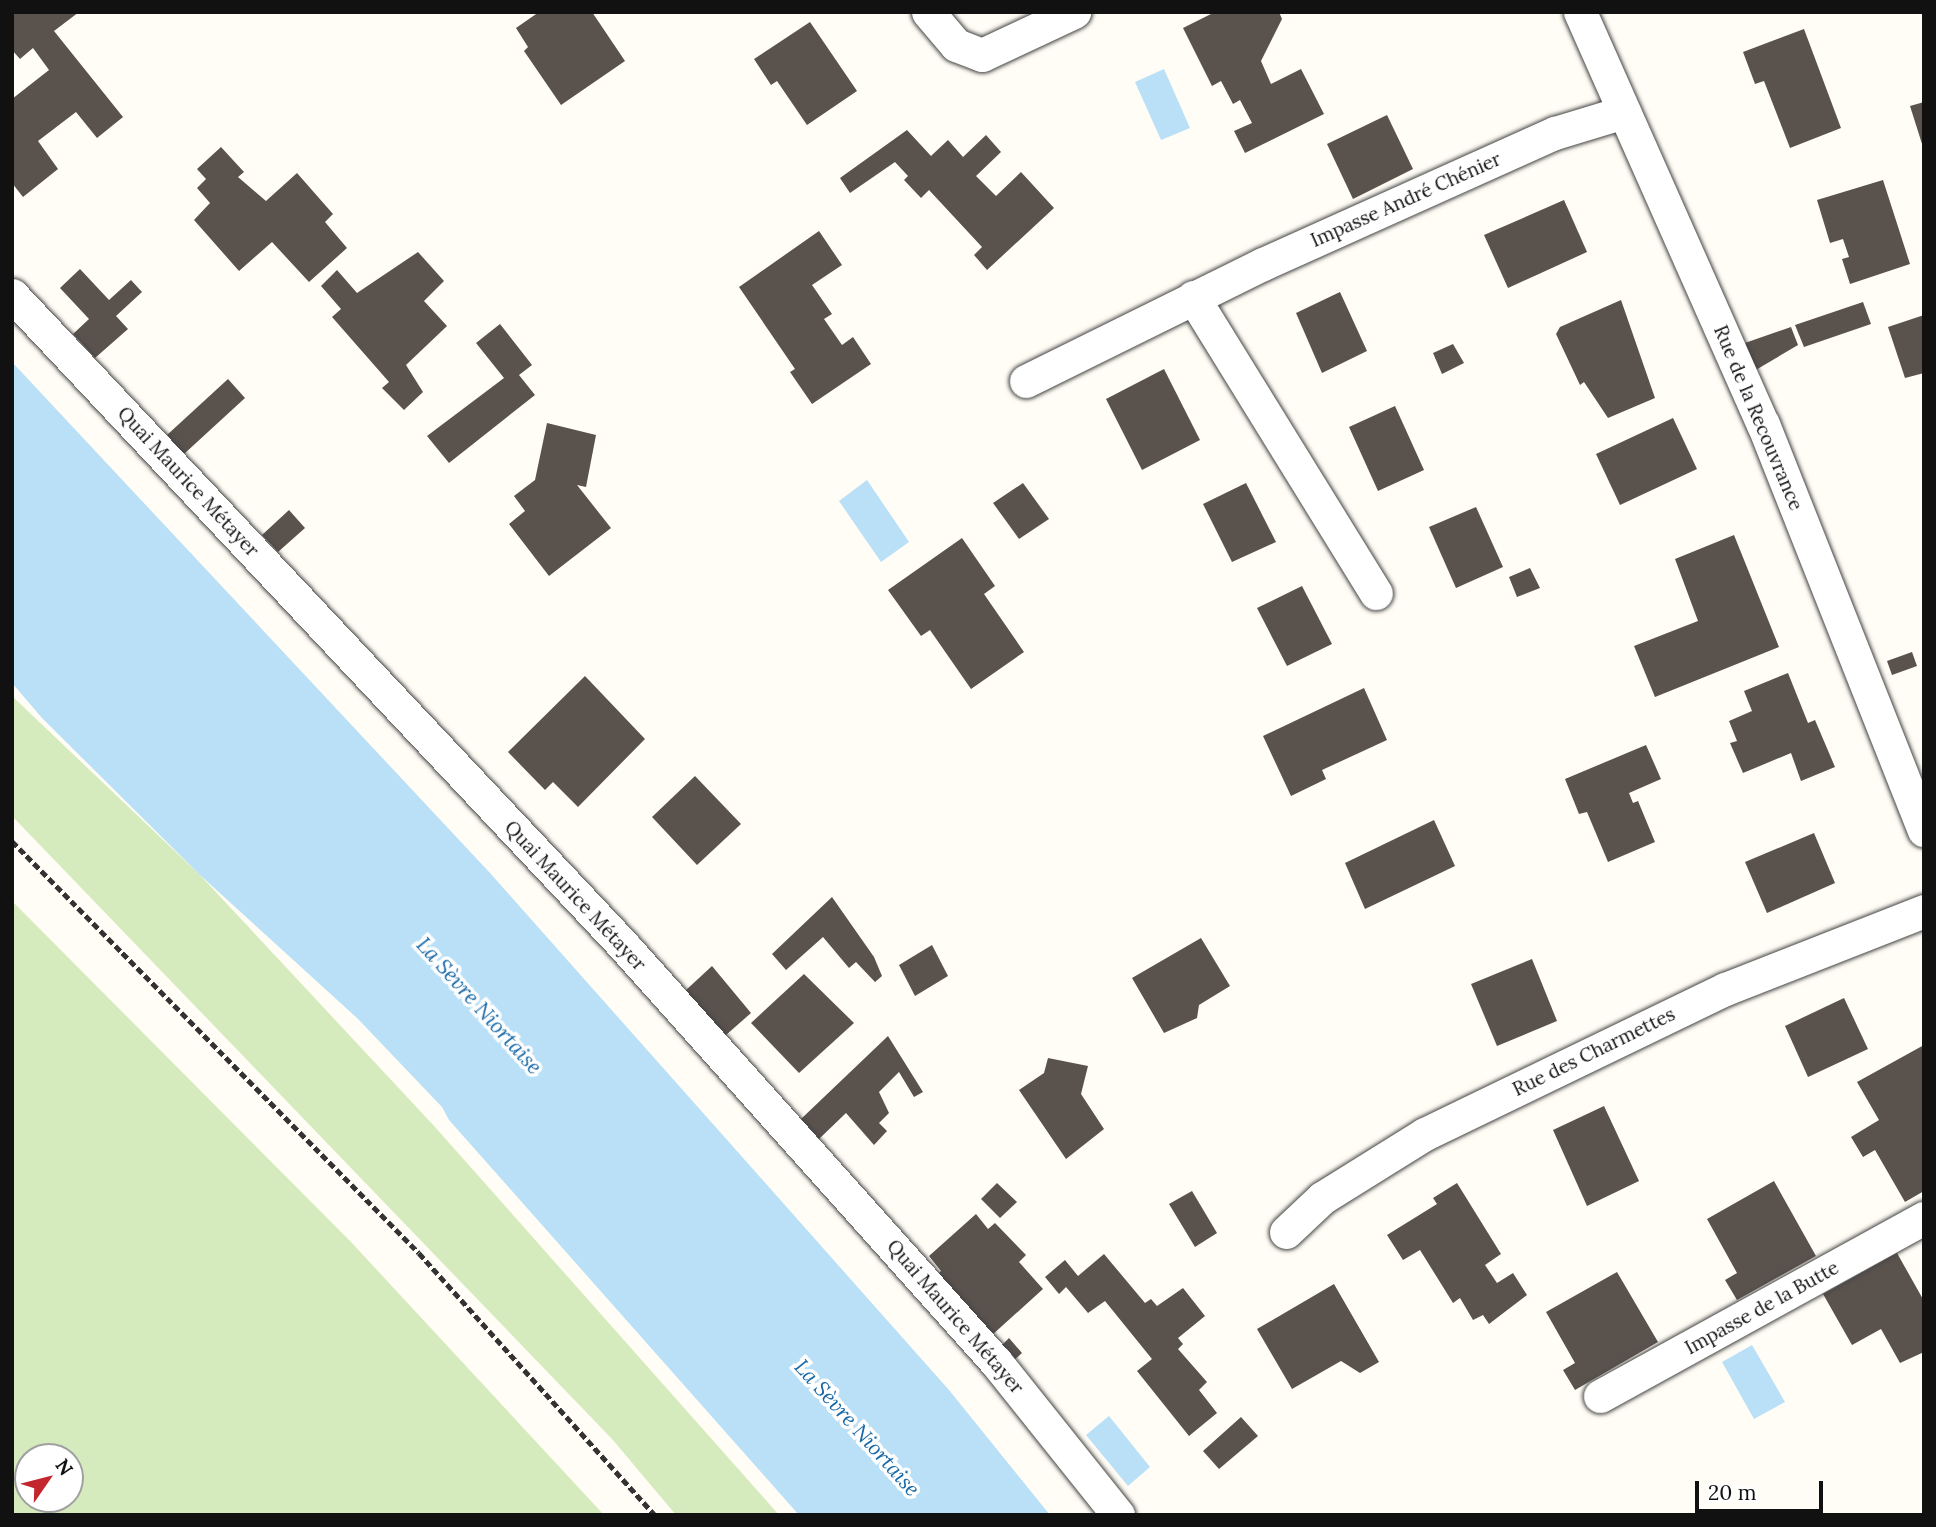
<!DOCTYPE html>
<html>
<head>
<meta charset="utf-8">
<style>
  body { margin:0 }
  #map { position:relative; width:1936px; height:1527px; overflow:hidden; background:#fffdf5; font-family:Lora,serif }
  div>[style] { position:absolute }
  .green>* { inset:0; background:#d5ebbd }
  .water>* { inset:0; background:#b9e0f7 }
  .building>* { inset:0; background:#5a524d }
  .path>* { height:4.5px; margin-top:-2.25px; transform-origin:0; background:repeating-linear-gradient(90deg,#333 0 7px,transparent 0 10.5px) }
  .roads { filter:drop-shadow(0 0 2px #444) drop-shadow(0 0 2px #444) }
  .street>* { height:33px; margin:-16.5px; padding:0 16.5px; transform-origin:16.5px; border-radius:16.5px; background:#fff }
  span { translate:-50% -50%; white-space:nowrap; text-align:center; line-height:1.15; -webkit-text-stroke:7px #fff; paint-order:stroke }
  .street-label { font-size:19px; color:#111 }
  .water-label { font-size:21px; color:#1768a6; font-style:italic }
  .frame { position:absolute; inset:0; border:14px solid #111; pointer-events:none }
  .north { position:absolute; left:14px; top:1443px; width:70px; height:70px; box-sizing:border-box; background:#fff; border:2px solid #a0a0a0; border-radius:50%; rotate:55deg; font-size:19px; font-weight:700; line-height:28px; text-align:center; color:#111 }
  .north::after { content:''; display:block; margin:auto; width:24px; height:32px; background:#c4262e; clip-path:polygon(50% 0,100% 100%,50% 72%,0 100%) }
  .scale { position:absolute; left:1695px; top:1481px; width:128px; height:32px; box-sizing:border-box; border:4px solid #111; border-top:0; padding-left:9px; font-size:21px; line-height:24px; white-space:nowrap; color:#111; -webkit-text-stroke:5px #fff; paint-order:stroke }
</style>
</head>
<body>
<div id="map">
  <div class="green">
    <div style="clip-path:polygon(12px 696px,200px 875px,435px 1127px,779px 1515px,676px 1515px,612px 1439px,12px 816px)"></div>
    <div style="clip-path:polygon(evenodd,12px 901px,351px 1242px,604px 1515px,12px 1515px,12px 901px,28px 1457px,70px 1457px,70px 1499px,28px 1499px,28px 1457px)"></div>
  </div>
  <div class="water">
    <div style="clip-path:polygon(1164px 69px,1190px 128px,1161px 140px,1135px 82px)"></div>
    <div style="clip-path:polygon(12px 362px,490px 873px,949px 1390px,1050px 1515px,799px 1515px,449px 1120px,442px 1107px,357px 1018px,200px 875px,42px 718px,12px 683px)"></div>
    <div style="clip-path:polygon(867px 480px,909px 542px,881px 562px,839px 501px)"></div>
    <div style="clip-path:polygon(1752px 1345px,1785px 1402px,1754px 1419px,1722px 1362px)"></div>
    <div style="clip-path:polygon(1109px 1416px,1150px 1467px,1128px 1486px,1086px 1435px)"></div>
  </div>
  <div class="building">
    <div style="clip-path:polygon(12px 12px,79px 12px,54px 31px,123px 117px,97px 138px,76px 112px,38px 141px,58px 169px,23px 197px,12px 183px,12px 99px,49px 70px,33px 48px,20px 59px,12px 50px)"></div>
    <div style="clip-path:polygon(539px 12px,592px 12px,625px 61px,561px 105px,524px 51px,528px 47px,516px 28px)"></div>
    <div style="clip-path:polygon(1215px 12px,1279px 12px,1282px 19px,1261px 61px,1271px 84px,1301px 69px,1324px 114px,1245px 153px,1234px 131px,1252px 123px,1240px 100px,1233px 104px,1221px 81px,1212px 86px,1183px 28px)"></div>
    <div style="clip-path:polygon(810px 22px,857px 91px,807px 125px,777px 81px,771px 85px,754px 59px)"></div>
    <div style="clip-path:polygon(1804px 29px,1841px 128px,1790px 148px,1764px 81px,1755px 84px,1743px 52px)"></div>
    <div style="clip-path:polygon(1924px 102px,1924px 147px,1923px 147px,1910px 106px)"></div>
    <div style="clip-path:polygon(1387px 115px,1413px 169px,1353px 199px,1327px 144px)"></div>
    <div style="clip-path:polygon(907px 130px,931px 156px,948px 140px,963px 157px,986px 135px,1001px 152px,976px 176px,996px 196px,1021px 172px,1054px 208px,987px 270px,974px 255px,982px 247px,929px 190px,921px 198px,904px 180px,908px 176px,895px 162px,850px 193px,840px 178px)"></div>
    <div style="clip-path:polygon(221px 147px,244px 172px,238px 177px,266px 201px,297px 173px,333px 214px,325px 222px,347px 248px,309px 282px,272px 242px,239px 271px,194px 220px,210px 203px,197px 188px,206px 179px,197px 169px)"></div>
    <div style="clip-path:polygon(1883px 180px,1910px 264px,1850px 284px,1842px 259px,1849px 257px,1843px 239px,1830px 243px,1817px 200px)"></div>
    <div style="clip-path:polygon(1564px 200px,1587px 252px,1508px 288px,1484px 235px)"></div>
    <div style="clip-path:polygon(819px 231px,842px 265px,812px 285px,832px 314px,824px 319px,842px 345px,853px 337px,871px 364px,812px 404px,790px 372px,795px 369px,739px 287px)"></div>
    <div style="clip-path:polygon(418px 252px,444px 281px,424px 301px,447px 326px,406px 365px,423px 392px,404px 410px,382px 388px,389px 382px,332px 317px,341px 309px,321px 286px,337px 270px,357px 293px)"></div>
    <div style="clip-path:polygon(80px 269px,109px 300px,131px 280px,142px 292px,116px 316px,128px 329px,95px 358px,73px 334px,89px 319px,60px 288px)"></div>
    <div style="clip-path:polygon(1340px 292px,1367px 351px,1322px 373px,1296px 313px)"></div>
    <div style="clip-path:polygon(1621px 300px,1655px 398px,1608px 418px,1584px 382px,1580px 385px,1556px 334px,1560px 327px)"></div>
    <div style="clip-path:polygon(1863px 302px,1871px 324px,1804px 347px,1795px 325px)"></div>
    <div style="clip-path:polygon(1924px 315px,1924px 373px,1905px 378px,1888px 327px)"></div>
    <div style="clip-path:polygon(500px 324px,532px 365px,519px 375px,535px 395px,449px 463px,427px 436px,504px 378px,476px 343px)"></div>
    <div style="clip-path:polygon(1791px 327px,1798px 345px,1754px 371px,1742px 344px)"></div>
    <div style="clip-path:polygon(1453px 344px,1464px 363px,1442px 374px,1433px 353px)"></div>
    <div style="clip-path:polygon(1164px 369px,1200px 440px,1142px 470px,1106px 399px)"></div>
    <div style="clip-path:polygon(228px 379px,245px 398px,184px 454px,167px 435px)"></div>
    <div style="clip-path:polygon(1395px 406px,1424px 470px,1378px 491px,1349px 427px)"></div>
    <div style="clip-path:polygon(1673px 418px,1697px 469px,1620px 505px,1596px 454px)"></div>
    <div style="clip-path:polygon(547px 423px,596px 435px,586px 487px,577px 485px,611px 528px,549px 576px,509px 524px,525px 511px,514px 496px,535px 480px)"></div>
    <div style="clip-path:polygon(1023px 483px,1049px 519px,1019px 539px,993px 503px)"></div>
    <div style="clip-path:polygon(1246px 483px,1276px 542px,1232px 562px,1203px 504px)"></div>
    <div style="clip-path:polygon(1476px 507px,1503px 567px,1456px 588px,1429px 527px)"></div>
    <div style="clip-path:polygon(289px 510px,305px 528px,278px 552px,262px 535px)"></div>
    <div style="clip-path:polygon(1734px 535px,1779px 647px,1655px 697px,1634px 646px,1698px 621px,1675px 559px)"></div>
    <div style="clip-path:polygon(962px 538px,995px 586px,984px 594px,1024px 652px,971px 689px,930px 630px,921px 636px,888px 590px)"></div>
    <div style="clip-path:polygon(1530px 568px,1540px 588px,1517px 597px,1509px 577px)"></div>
    <div style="clip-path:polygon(1302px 586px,1332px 644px,1287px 666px,1257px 608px)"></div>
    <div style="clip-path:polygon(1912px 652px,1917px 666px,1892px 675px,1887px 661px)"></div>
    <div style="clip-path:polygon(1788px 673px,1808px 723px,1815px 720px,1835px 767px,1801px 781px,1791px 753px,1743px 773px,1730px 743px,1737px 741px,1729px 721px,1752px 711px,1744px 691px)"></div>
    <div style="clip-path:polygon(585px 676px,645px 739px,578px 807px,553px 782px,545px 790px,508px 752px)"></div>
    <div style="clip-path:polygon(1364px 688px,1387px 740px,1322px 770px,1326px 779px,1291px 796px,1263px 736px)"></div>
    <div style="clip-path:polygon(1646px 745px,1661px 779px,1629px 793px,1633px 803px,1638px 801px,1655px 842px,1608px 862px,1587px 812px,1579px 814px,1565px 779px)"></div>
    <div style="clip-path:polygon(695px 776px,741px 824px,697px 865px,652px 817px)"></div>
    <div style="clip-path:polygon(1434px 820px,1455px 866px,1365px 909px,1345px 863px)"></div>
    <div style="clip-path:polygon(1814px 833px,1835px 883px,1767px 913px,1745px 862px)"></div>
    <div style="clip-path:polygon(832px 897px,874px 957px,882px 976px,875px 982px,856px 962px,849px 968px,823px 937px,786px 970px,772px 954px)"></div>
    <div style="clip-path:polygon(1201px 938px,1230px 986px,1199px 1005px,1197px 1018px,1164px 1033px,1132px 978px)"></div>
    <div style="clip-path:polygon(932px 945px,948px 976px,915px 996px,899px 965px)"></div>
    <div style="clip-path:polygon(1532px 959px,1557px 1021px,1497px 1046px,1471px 984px)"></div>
    <div style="clip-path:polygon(712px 966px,751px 1013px,726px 1035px,685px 991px)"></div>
    <div style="clip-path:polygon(804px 974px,854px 1023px,799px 1073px,751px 1023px)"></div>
    <div style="clip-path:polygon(1844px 998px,1868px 1049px,1808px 1077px,1785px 1026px)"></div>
    <div style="clip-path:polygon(888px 1036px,923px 1092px,914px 1097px,899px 1072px,879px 1092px,889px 1113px,879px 1123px,887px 1131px,874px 1145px,846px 1113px,819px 1139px,801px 1119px)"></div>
    <div style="clip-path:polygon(1924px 1045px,1924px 1191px,1905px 1202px,1875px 1150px,1863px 1157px,1851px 1137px,1879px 1120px,1857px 1082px)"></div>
    <div style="clip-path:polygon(1048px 1058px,1088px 1066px,1081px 1094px,1104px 1129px,1066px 1159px,1019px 1090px,1044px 1073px)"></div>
    <div style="clip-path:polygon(1604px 1106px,1639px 1181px,1587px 1206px,1553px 1130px)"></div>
    <div style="clip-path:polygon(1774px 1181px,1816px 1256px,1737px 1300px,1725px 1280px,1737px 1273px,1707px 1219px)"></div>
    <div style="clip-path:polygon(997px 1183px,1017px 1202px,1000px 1218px,981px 1199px)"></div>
    <div style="clip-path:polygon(1457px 1183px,1501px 1254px,1485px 1265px,1497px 1283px,1513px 1273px,1527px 1295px,1489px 1324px,1483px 1315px,1473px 1320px,1460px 1298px,1453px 1303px,1420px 1250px,1403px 1260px,1387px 1235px,1437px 1204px,1433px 1198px)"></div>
    <div style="clip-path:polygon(1192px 1191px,1217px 1233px,1195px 1247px,1169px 1204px)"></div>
    <div style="clip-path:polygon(976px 1214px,988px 1229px,995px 1223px,1026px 1255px,1019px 1262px,1043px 1289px,991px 1336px,937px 1275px,941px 1271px,929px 1256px)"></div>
    <div style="clip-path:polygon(1897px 1253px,1924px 1301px,1924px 1352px,1900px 1363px,1881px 1329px,1852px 1345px,1823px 1294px)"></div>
    <div style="clip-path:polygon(1104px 1254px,1145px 1303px,1151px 1299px,1157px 1306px,1183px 1288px,1205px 1316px,1178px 1338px,1183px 1344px,1178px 1349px,1207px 1382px,1199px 1390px,1217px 1413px,1189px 1436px,1137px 1371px,1152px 1359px,1105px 1301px,1088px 1313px,1066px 1287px,1059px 1294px,1045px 1277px,1065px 1260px,1078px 1276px)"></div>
    <div style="clip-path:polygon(1617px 1272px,1658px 1342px,1575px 1390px,1563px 1370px,1575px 1363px,1546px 1312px)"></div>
    <div style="clip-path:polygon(1334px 1284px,1379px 1362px,1360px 1373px,1341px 1361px,1292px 1389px,1257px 1329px)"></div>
    <div style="clip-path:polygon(1009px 1338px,1022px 1353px,1012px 1362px,1000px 1347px)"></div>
    <div style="clip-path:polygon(1241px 1417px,1258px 1436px,1219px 1469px,1203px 1451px)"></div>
  </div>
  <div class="path">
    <div style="left:12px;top:841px;width:579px;rotate:45.35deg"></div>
    <div style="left:419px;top:1253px;width:353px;rotate:48deg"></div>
  </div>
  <div class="roads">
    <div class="street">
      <div style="left:928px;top:12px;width:43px;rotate:49.7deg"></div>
      <div style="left:956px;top:45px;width:28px;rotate:21deg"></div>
      <div style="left:982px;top:55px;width:102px;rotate:-25.1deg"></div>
      <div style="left:1580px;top:12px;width:451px;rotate:66.1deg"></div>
      <div style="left:1763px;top:424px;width:437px;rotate:68.4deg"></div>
      <div style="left:12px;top:295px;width:892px;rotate:46.77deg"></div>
      <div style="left:623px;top:945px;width:559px;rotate:48.19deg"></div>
      <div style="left:996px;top:1362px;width:196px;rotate:51.4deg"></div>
      <div style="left:1193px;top:297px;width:348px;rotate:58.3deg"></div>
      <div style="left:1026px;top:381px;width:264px;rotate:-26.3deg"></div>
      <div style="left:1263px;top:264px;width:320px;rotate:-24.2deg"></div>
      <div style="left:1555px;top:133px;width:72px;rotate:-16.9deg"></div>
      <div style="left:1286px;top:1232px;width:50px;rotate:-43.4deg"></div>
      <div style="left:1322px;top:1198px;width:121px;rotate:-31.9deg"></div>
      <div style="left:1425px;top:1134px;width:333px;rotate:-25.8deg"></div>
      <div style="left:1725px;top:989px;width:214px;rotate:-21.4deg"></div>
      <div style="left:1600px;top:1396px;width:370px;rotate:-28.8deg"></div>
    </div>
  </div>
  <div class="street-label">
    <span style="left:1406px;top:200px;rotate:-24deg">Impasse André Chénier</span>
    <span style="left:1758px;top:418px;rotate:67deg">Rue de la Recouvrance</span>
    <span style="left:188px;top:482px;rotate:47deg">Quai Maurice Métayer</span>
    <span style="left:575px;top:896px;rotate:47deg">Quai Maurice Métayer</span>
    <span style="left:1594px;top:1052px;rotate:-26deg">Rue des Charmettes</span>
    <span style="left:1762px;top:1308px;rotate:-29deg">Impasse de la Butte</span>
    <span style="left:955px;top:1317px;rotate:49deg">Quai Maurice Métayer</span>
  </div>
  <div class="water-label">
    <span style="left:479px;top:1006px;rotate:48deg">La Sèvre Niortaise</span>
    <span style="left:857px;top:1428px;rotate:48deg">La Sèvre Niortaise</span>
  </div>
  <div class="frame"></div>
  <div class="north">N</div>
  <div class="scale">20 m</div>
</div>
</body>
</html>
